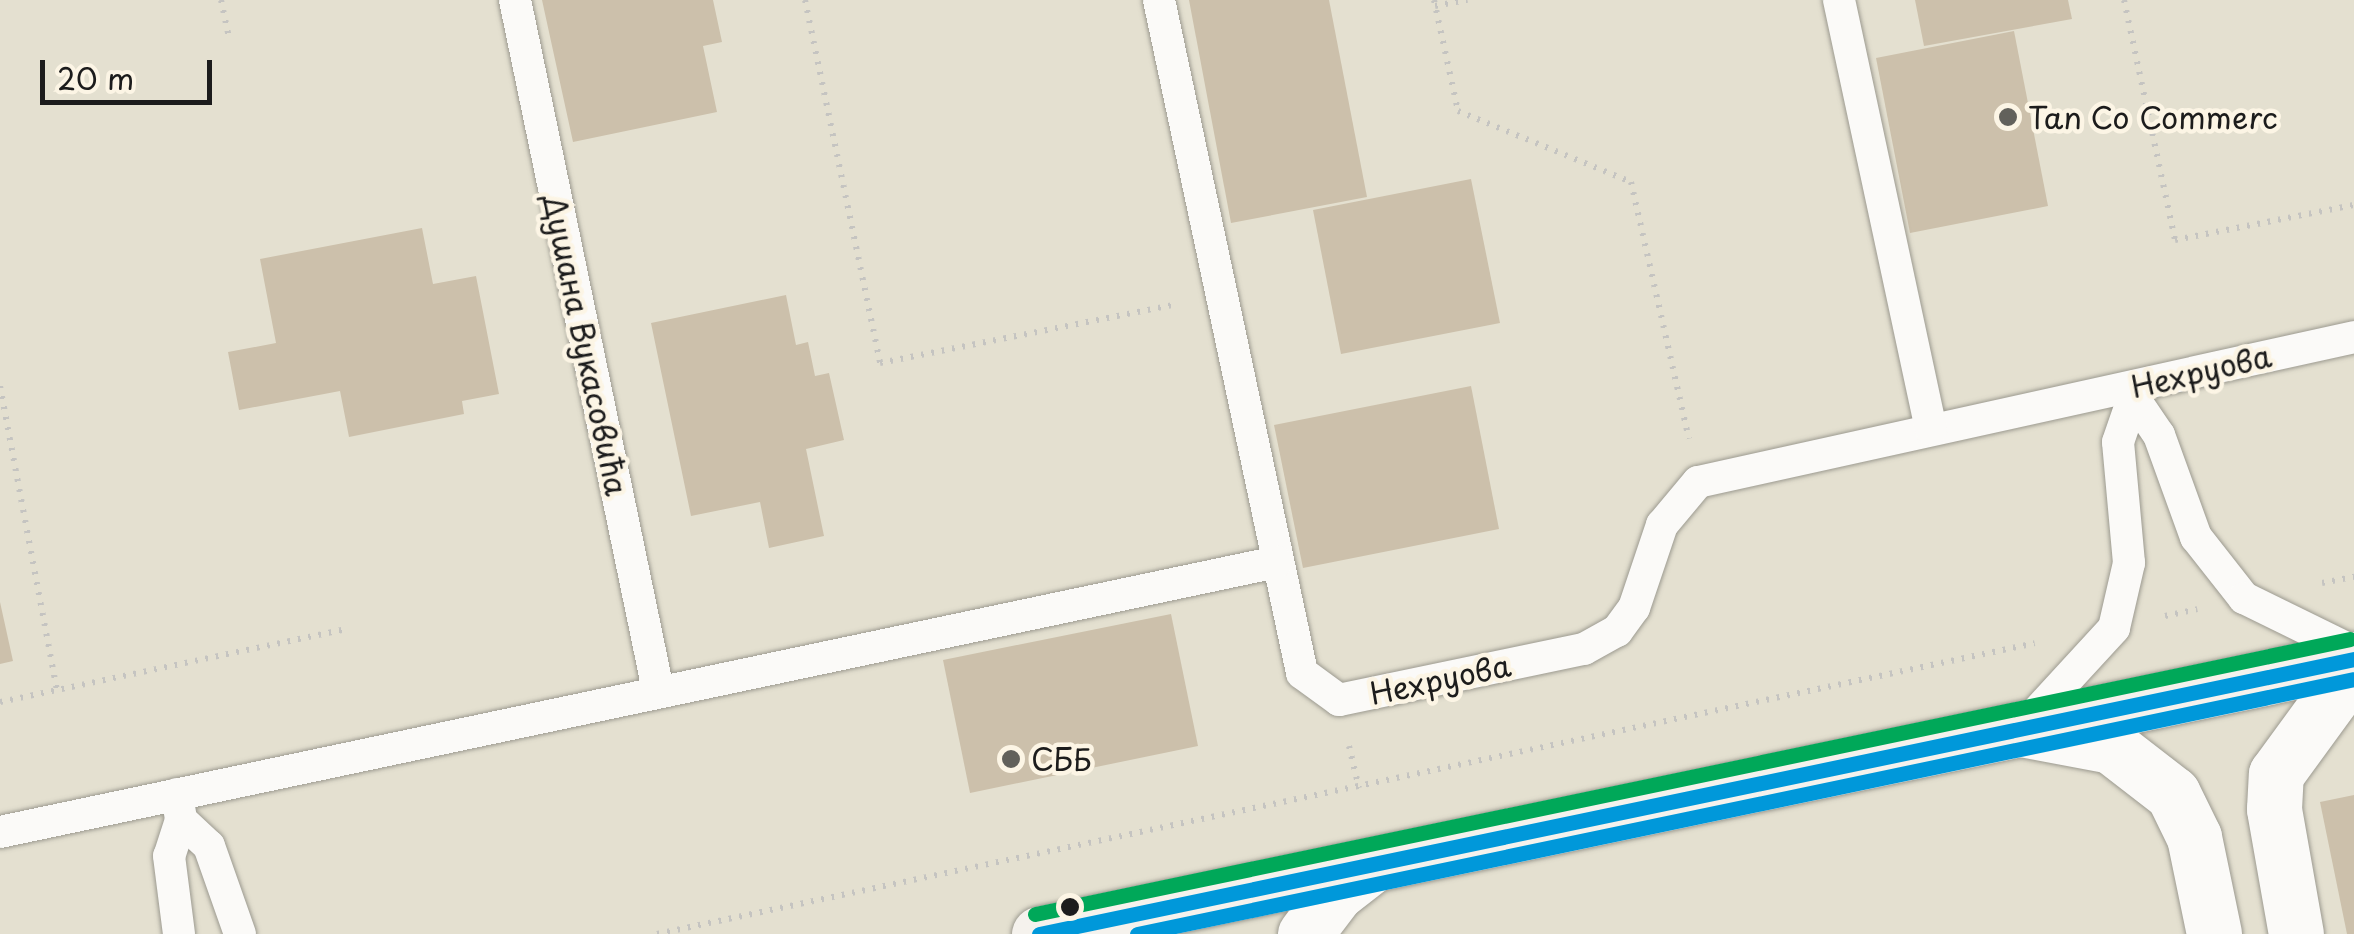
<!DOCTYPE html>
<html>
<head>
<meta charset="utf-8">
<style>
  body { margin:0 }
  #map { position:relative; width:2354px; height:934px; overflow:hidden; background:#e4e0d0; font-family:"Playpen Sans",sans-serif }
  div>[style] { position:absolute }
  .building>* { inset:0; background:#ccc0ab }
  .path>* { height:6px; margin-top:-3px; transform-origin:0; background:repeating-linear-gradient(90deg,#c5c4c1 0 2.5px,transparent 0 10.5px) }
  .roads { filter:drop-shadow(0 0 2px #9c9a90) drop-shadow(0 0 2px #9c9a90) }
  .lane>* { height:32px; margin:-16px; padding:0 16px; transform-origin:16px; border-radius:16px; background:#fbfaf8 }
  .street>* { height:55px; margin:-27.5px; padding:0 27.5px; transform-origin:27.5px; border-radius:27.5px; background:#fbfaf8 }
  .secondary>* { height:55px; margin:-27.5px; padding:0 27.5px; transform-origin:27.5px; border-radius:27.5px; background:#f5f2ed }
  .bus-1>* { height:15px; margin:-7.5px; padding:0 7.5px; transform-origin:7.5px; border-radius:7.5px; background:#0098da }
  .bus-2>* { height:15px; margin:-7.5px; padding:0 7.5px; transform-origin:7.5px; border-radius:7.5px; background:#0098da }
  .bus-3>* { height:15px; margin:-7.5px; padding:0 7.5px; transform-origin:7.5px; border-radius:7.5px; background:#00a859 }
  .dots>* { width:28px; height:28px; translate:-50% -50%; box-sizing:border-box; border:5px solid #fcf5e5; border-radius:50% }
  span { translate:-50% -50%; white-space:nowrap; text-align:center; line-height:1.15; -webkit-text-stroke:9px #fcf5e5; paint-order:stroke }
  .poi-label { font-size:30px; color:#1c1c1c }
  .left { translate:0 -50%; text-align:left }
  .street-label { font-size:30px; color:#1c1c1c }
  .scale { position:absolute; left:40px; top:60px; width:172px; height:45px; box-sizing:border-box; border:5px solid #1c1c1c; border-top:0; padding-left:12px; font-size:30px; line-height:35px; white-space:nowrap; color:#1c1c1c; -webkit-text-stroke:8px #fcf5e5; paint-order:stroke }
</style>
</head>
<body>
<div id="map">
  <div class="building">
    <div style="clip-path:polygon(542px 0,713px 0,722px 42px,703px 46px,717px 112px,573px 142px)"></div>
    <div style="clip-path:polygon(1189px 0,1329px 0,1367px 197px,1231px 223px)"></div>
    <div style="clip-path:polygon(1915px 0,2068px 0,2072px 19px,1924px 46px)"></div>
    <div style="clip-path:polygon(2014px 31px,2048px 206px,1910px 233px,1876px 58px)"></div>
    <div style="clip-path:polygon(1471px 179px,1500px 323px,1341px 354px,1313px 210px)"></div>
    <div style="clip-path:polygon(422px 228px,433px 284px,476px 276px,499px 394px,462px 401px,464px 414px,349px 437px,340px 391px,239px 410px,228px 352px,276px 343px,260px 259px)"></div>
    <div style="clip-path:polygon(786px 295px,796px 345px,808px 342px,815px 376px,829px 373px,844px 440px,806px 449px,824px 536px,769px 548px,760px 502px,691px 516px,651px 323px)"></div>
    <div style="clip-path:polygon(1471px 386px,1499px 529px,1303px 568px,1274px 425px)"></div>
    <div style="clip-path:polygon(0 602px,13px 661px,0 664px)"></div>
    <div style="clip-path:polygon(1171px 614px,1198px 746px,970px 793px,943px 660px)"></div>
    <div style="clip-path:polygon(2354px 795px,2354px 934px,2347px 934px,2320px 802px)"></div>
  </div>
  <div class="path">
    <div style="left:221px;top:0;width:40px;rotate:78deg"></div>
    <div style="left:805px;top:0;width:371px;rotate:78.3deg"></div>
    <div style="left:880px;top:363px;width:303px;rotate:-11.2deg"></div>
    <div style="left:1434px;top:0;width:114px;rotate:77.8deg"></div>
    <div style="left:1458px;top:111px;width:187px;rotate:22.3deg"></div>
    <div style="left:1631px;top:182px;width:263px;rotate:77.3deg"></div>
    <div style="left:2124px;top:0;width:245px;rotate:78deg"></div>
    <div style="left:2175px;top:240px;width:182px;rotate:-11.1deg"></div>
    <div style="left:1435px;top:6px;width:33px;rotate:-11deg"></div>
    <div style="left:0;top:386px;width:309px;rotate:79.4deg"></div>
    <div style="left:2322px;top:583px;width:33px;rotate:-11deg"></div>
    <div style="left:2165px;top:616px;width:33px;rotate:-12deg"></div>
    <div style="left:0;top:702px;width:353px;rotate:-11.9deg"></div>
    <div style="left:1349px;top:746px;width:43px;rotate:76.6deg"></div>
    <div style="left:657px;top:934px;width:1408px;rotate:-11.92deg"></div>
  </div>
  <div class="roads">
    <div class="lane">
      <div style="left:515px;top:0;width:705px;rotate:78.29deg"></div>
      <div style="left:1159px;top:0;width:688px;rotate:78deg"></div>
      <div style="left:1302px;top:673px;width:46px;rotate:36.1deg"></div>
      <div style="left:1339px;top:700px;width:250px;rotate:-11.8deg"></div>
      <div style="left:1584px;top:649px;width:38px;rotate:-29deg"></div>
      <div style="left:1617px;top:631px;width:29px;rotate:-54deg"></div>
      <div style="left:1634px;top:608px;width:88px;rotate:-71.4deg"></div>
      <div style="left:1662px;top:525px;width:56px;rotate:-50.1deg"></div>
      <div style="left:1698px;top:482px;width:672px;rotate:-12.46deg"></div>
      <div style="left:1839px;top:0;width:439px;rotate:77.9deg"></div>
      <div style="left:2127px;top:388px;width:57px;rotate:55.8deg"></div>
      <div style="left:2159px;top:435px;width:109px;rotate:70.1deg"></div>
      <div style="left:2196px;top:537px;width:78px;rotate:51.8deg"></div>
      <div style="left:2244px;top:598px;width:123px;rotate:26.1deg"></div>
      <div style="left:2024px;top:726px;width:133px;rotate:-47.4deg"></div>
      <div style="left:2114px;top:628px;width:67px;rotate:-77deg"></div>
      <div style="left:2129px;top:563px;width:121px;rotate:-95.2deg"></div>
      <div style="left:2118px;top:442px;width:39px;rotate:-71deg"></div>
      <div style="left:177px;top:794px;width:26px;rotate:81deg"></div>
      <div style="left:181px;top:820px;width:38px;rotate:108deg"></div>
      <div style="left:169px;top:856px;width:79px;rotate:82.7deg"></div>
      <div style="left:181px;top:820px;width:38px;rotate:43deg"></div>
      <div style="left:209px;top:846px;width:93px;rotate:70.6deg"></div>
      <div style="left:0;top:832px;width:1305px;rotate:-11.94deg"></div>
    </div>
    <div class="street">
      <div style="left:2021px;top:729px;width:92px;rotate:10.7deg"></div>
      <div style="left:2111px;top:746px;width:78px;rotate:37.7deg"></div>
      <div style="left:2173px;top:794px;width:48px;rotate:64deg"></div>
      <div style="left:2194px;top:837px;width:99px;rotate:78.3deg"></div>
      <div style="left:1305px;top:934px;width:51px;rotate:-52.9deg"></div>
      <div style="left:1336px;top:893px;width:46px;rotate:-37.9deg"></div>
      <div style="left:2296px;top:934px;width:127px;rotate:-100deg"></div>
      <div style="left:2274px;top:809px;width:35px;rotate:-87deg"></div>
      <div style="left:2276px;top:774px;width:132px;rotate:-53.9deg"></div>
    </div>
    <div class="secondary">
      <div style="left:1039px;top:934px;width:1343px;rotate:-11.81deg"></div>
    </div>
  </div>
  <div class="bus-1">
    <div style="left:1039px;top:934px;width:1343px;rotate:-11.81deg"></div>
  </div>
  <div class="bus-2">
    <div style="left:1137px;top:934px;width:1243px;rotate:-11.83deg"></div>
  </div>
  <div class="bus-3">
    <div style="left:1035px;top:914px;width:1343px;rotate:-11.81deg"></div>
  </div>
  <div class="dots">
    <div style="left:2008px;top:117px;background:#62615b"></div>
    <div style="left:1011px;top:759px;background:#62615b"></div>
    <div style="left:1070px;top:907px;background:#1c1c1c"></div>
  </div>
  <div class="poi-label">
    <span class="left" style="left:2028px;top:117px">Tan Co Commerc</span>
    <span class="left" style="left:1031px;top:759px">СББ</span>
  </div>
  <div class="street-label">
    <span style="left:586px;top:345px;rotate:78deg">Душана Вукасовића</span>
    <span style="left:2201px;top:371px;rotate:-13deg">Нехруова</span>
    <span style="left:1440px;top:679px;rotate:-12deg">Нехруова</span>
  </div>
  <div class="scale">20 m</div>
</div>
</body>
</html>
